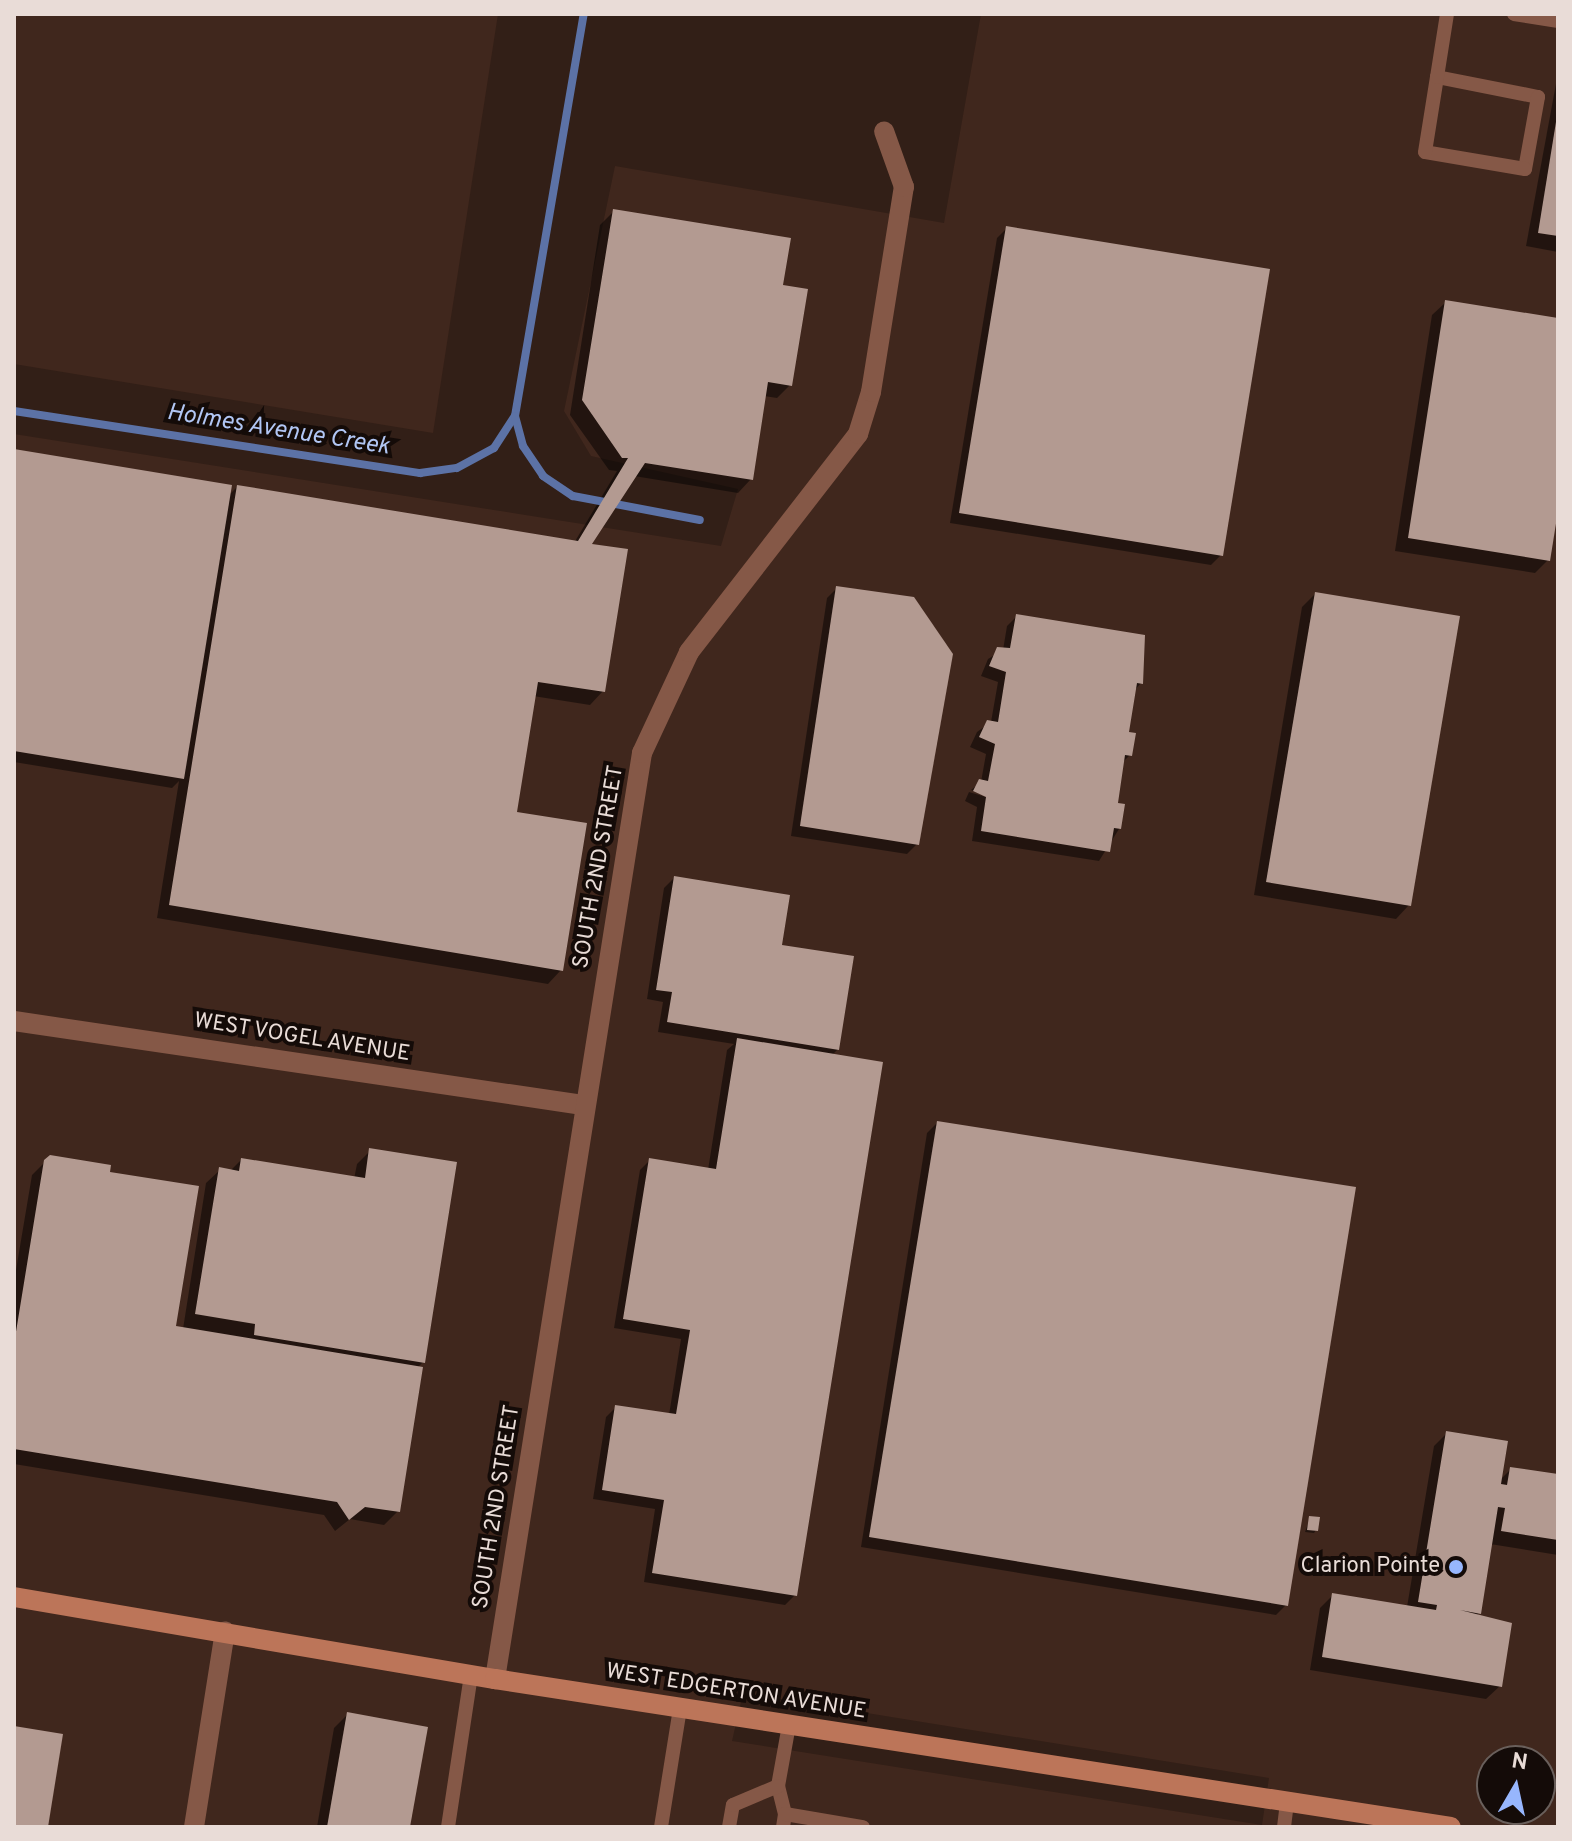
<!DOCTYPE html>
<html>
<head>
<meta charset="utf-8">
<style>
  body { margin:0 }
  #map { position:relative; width:1572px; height:1841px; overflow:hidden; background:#321f17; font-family:Overpass,sans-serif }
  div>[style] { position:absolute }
  .built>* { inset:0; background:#40271d }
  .shadow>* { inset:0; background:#0007 }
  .stream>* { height:8px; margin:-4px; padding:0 4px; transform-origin:4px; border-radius:4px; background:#5c72a6 }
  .building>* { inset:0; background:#b39a91 }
  .lane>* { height:14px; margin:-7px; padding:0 7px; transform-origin:7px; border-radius:7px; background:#855847 }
  .street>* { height:20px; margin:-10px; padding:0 10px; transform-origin:10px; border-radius:10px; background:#855847 }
  .secondary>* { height:20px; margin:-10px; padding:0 10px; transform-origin:10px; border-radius:10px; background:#bc7559 }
  .dots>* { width:22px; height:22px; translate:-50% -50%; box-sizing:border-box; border:4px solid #140b08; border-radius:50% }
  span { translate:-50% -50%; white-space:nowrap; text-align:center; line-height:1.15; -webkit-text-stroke:8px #140b08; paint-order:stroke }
  .street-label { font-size:22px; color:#e9dcd7 }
  .poi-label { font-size:22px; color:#e9dcd7 }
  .right { translate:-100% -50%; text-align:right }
  .water-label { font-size:24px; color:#b1c6f4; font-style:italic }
  .frame { position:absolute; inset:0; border:16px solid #e9dcd7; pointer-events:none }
  .north { position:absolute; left:1476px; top:1745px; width:80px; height:80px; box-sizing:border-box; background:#140b08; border:2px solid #695f5b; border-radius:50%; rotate:9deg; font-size:22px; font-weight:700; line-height:32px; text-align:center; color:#e9dcd7 }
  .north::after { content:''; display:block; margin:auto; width:28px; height:36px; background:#97b6fd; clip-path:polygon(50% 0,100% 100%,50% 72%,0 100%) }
</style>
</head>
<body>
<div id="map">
  <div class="built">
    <div style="clip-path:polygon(14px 14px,498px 14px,433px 433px,14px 364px)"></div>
    <div style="clip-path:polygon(evenodd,981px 14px,1558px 14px,1558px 1827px,14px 1827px,14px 434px,721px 546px,738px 489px,591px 456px,564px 411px,615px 166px,944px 223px,981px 14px,743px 1693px,1269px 1778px,1262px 1825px,732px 1741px,743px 1693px,981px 14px,1492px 1761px,1540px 1761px,1540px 1809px,1492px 1809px,1492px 1761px)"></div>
  </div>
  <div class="shadow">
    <div style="clip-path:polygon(1558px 73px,1558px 252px,1526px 246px)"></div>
    <div style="clip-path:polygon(614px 211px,781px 287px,790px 385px,777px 398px,764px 396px,751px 479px,738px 493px,634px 476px,589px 546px,603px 691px,590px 705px,533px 696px,514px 814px,561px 970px,548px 984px,157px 918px,179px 781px,172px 788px,14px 762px,14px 451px,228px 496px,237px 487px,574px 543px,617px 471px,609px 470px,570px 415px,600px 225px)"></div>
    <div style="clip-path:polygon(1007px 228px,1221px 555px,1211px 565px,950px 523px,997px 238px)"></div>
    <div style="clip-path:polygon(1446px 302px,1558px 320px,1558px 498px,1548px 560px,1535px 573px,1395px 551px,1432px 315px)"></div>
    <div style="clip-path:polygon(837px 588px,917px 844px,907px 854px,791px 836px,827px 598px)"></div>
    <div style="clip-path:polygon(1315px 594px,1409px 905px,1396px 919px,1254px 895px,1302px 607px)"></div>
    <div style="clip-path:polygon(1017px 616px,1141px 683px,1134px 691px,1127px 733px,1130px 755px,1122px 763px,1116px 805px,1119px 829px,1099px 861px,972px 841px,977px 807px,965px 801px,969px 792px,996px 800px,971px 790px,981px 782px,986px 754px,970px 747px,977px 732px,991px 722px,998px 682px,981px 676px,988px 659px,1003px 650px,1007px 626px)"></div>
    <div style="clip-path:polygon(674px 878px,780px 947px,838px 1049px,831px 1056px,795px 1595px,785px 1605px,644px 1582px,655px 1509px,593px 1499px,606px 1417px,616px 1407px,669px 1415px,681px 1339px,614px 1328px,640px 1170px,649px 1161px,708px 1170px,727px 1050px,734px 1044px,658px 1032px,663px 1002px,647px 999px,664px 888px)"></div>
    <div style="clip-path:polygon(937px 1123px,1286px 1605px,1276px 1615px,861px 1547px,927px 1133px)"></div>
    <div style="clip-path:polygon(370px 1151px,423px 1362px,417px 1368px,398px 1511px,384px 1525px,350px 1519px,335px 1531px,324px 1515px,14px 1464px,14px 1282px,32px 1175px,46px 1161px,108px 1173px,174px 1328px,183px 1329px,206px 1183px,220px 1170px,230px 1171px,241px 1160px,354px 1179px,357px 1164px)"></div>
    <div style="clip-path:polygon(1447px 1433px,1500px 1480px,1511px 1469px,1558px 1476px,1558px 1555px,1490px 1544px,1479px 1613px,1473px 1619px,1500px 1686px,1486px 1699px,1310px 1670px,1320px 1608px,1333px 1595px,1407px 1607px,1434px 1446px)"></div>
    <div style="clip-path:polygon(1310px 1518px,1316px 1530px,1314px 1533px,1305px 1532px)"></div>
    <div style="clip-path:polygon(348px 1714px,408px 1827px,317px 1827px,334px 1728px)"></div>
  </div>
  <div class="stream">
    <div style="left:14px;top:411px;width:411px;rotate:8.7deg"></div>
    <div style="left:420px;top:473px;width:37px;rotate:-8deg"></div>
    <div style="left:457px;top:468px;width:42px;rotate:-28.4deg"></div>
    <div style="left:494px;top:448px;width:38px;rotate:-57deg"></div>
    <div style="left:515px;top:416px;width:408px;rotate:-80.3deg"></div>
    <div style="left:515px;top:416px;width:31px;rotate:75deg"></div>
    <div style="left:523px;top:446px;width:36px;rotate:56deg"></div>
    <div style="left:543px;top:476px;width:36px;rotate:34deg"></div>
    <div style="left:573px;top:496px;width:129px;rotate:10.7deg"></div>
  </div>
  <div class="building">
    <div style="clip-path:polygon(1556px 122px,1558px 123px,1558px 236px,1538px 233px)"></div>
    <div style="clip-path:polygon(613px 209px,791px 238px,783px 285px,808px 289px,792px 386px,768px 382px,753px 480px,645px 463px,592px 544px,628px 549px,605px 692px,538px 682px,517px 812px,587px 823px,563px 971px,169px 905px,237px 485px,578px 541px,628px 458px,622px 458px,582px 400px)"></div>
    <div style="clip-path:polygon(1006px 226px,1270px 269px,1223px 556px,959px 513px)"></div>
    <div style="clip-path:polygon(1445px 300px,1558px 318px,1558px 511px,1550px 561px,1408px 538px)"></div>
    <div style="clip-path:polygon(14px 449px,232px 485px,184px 779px,14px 751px)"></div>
    <div style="clip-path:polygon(836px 586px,914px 597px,953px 654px,919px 845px,800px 826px)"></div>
    <div style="clip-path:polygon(1315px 592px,1460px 616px,1411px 906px,1266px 882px)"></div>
    <div style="clip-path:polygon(1016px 614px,1145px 635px,1143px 684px,1137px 683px,1129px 732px,1136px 733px,1132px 756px,1125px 755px,1118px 803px,1125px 804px,1121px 829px,1114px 828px,1110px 852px,981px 831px,986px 797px,973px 791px,979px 779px,988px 781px,995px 744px,979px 737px,987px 720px,998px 722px,1006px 672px,989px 666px,997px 647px,1010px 648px)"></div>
    <div style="clip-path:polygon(674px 876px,790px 895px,782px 945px,854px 956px,839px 1050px,667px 1022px,672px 992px,656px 990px)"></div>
    <div style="clip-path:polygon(737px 1038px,883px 1062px,797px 1596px,652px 1573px,664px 1500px,602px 1490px,615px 1405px,676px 1414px,690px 1330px,623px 1319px,649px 1158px,716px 1169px)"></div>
    <div style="clip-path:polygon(937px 1121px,1356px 1187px,1288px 1606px,869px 1537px)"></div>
    <div style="clip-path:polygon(369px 1148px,457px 1162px,425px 1363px,254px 1335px,255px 1324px,195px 1314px,219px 1167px,239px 1171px,241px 1158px,365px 1178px)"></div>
    <div style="clip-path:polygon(50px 1155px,111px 1165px,110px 1172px,199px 1186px,176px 1326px,423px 1367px,400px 1512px,365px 1507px,349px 1520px,337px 1502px,14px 1449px,14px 1344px,44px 1160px)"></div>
    <div style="clip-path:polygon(1446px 1431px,1508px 1441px,1501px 1484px,1507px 1485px,1510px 1467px,1558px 1474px,1558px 1540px,1501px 1531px,1505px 1508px,1498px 1507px,1481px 1614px,1460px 1610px,1512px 1623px,1502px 1687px,1322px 1657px,1332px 1593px,1436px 1610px,1437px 1605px,1418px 1602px)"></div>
    <div style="clip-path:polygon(1309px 1516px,1320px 1517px,1318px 1531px,1307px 1530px)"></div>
    <div style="clip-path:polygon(347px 1712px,428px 1727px,410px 1827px,327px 1827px)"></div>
    <div style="clip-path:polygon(14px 1726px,63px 1734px,48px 1827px,14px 1827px)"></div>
  </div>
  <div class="lane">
    <div style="left:1514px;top:14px;width:45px;rotate:9deg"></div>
    <div style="left:1437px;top:77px;width:103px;rotate:11.2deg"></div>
    <div style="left:1538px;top:97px;width:73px;rotate:100.2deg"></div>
    <div style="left:1525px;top:169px;width:101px;rotate:-170.4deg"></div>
    <div style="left:1425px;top:152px;width:76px;rotate:-80.9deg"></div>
    <div style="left:1437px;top:77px;width:64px;rotate:-81deg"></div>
    <div style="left:785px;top:1814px;width:29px;rotate:-104deg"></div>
    <div style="left:778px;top:1786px;width:62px;rotate:-79.8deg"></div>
    <div style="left:448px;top:1827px;width:154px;rotate:-81.4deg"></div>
    <div style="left:661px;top:1827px;width:121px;rotate:-80.9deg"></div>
    <div style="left:729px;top:1827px;width:22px;rotate:-80deg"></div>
    <div style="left:733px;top:1805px;width:49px;rotate:-22.9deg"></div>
    <div style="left:783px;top:1827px;width:13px;rotate:-81deg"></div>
    <div style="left:785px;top:1814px;width:79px;rotate:9.5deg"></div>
    <div style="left:1284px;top:1827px;width:25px;rotate:-83deg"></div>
  </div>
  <div class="street">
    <div style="left:14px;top:1021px;width:575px;rotate:8.4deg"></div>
    <div style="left:495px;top:1679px;width:938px;rotate:-80.98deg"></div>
    <div style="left:642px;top:753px;width:111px;rotate:-65deg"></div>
    <div style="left:689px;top:652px;width:276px;rotate:-52.2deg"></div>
    <div style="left:858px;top:434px;width:44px;rotate:-72.8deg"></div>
    <div style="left:871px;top:392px;width:208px;rotate:-80.9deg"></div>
    <div style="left:904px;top:187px;width:59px;rotate:-109.7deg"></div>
    <div style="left:194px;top:1827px;width:198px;rotate:-81deg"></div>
  </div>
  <div class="secondary">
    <div style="left:14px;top:1597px;width:488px;rotate:9.7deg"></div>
    <div style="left:495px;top:1679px;width:967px;rotate:8.8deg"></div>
  </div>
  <div class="dots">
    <div style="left:1456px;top:1567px;background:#97b6fd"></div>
  </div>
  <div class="street-label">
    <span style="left:599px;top:867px;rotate:-80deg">SOUTH 2ND STREET</span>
    <span style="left:302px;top:1038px;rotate:9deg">WEST VOGEL AVENUE</span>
    <span style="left:497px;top:1507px;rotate:-81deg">SOUTH 2ND STREET</span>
    <span style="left:736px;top:1692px;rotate:9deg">WEST EDGERTON AVENUE</span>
  </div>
  <div class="poi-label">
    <span class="right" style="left:1440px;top:1567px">Clarion Pointe</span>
  </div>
  <div class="water-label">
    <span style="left:278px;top:431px;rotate:9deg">Holmes Avenue Creek</span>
  </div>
  <div class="frame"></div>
  <div class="north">N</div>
</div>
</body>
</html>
